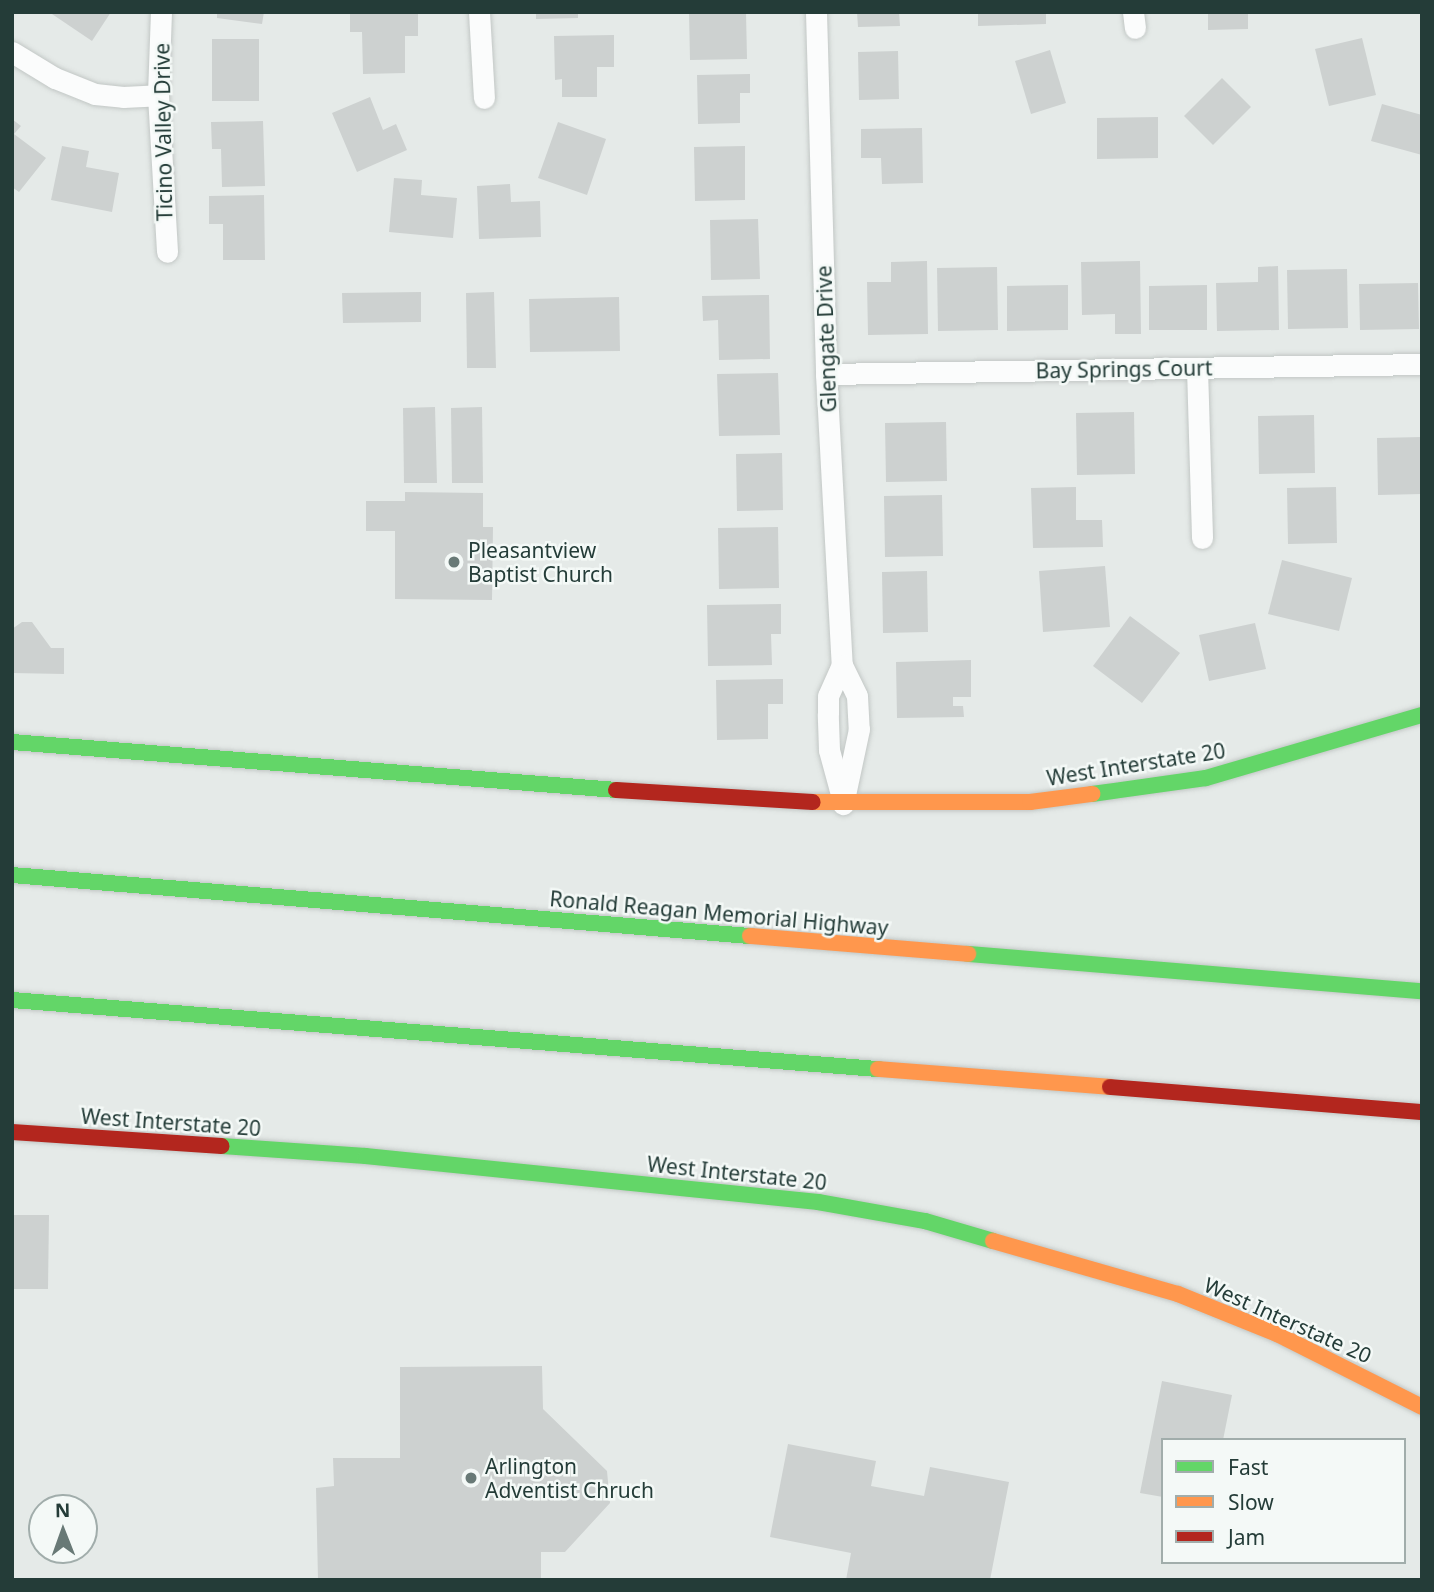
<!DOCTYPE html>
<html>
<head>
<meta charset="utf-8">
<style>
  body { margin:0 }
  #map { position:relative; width:1434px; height:1592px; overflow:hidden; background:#e5eae8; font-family:"Noto Sans",sans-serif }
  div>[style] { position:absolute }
  .building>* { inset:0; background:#cdd1d0 }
  .roads { filter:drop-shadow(0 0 2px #c2c7c5) drop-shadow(0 0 2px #c2c7c5) }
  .street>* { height:21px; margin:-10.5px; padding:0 10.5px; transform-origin:10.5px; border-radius:10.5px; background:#fbfcfc }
  .fast>* { height:16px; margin:-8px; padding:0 8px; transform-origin:8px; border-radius:8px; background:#63d668 }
  .slow>* { height:16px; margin:-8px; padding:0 8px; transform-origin:8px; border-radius:8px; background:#ff974d }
  .jam>* { height:16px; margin:-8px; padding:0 8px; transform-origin:8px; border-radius:8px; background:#b3261e }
  .dots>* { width:19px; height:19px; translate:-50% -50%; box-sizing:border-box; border:4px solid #f4f9f7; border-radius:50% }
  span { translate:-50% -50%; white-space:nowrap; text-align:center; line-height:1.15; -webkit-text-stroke:5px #f4f9f7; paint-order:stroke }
  .street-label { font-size:21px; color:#243c38 }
  .poi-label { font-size:21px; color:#243c38 }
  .left { translate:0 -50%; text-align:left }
  .frame { position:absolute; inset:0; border:14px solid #243c38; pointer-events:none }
  .legend { position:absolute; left:1161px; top:1438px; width:245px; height:126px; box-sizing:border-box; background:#f4f9f7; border:2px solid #a1adab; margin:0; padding:9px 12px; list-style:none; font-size:21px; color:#243c38 }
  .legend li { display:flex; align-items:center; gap:14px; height:35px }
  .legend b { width:35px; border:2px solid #a1adab }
  .north { position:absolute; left:28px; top:1494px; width:70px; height:70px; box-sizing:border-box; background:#f4f9f7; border:2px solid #a1adab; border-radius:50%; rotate:359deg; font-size:19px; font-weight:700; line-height:28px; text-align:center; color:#243c38 }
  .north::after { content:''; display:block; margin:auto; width:24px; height:32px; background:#687976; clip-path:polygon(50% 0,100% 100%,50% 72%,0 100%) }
</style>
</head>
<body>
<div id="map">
  <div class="building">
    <div style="clip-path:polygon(49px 12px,111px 12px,92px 41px)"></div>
    <div style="clip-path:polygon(217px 12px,264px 12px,262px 24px,217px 18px)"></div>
    <div style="clip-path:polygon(350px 12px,418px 12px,418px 36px,405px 36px,405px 73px,363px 74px,362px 32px,350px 32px)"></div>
    <div style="clip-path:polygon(536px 12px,578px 12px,578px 18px,536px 19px)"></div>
    <div style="clip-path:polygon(689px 12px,746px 12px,747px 59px,690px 60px)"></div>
    <div style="clip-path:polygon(857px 12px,899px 12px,900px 26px,858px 27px)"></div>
    <div style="clip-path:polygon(978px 12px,1046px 12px,1046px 24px,978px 26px)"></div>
    <div style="clip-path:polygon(1208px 12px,1248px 12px,1248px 29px,1208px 30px)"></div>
    <div style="clip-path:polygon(614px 35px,614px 67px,597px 67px,597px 97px,562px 97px,562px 79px,555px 80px,554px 36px)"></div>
    <div style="clip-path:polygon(1362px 38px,1376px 95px,1329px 106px,1315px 49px)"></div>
    <div style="clip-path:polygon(212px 39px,259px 39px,259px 101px,212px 101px)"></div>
    <div style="clip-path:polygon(1050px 50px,1066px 103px,1031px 114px,1015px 61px)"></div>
    <div style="clip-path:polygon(898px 51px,899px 99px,859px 100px,858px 52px)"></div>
    <div style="clip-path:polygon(750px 74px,750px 93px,740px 93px,740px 123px,698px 124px,697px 75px)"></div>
    <div style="clip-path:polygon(1222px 78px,1251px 107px,1213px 145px,1184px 116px)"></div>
    <div style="clip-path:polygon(370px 97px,383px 130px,396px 124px,407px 150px,357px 172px,332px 113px)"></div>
    <div style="clip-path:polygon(1382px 104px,1422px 115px,1422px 155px,1371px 141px)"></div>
    <div style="clip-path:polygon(1158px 117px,1158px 158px,1097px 159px,1097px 118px)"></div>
    <div style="clip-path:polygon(12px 119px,21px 126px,14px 134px,46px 158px,19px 192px,12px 187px)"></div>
    <div style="clip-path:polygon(263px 121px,265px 186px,222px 187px,221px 149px,212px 149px,211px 122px)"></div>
    <div style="clip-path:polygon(558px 122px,606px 139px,587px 195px,538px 178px)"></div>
    <div style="clip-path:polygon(922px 128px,923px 183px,882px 184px,881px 158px,861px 158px,861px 129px)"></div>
    <div style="clip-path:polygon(62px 146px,89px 151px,86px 167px,119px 173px,112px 212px,51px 200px)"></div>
    <div style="clip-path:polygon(745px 146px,745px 200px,695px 201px,694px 147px)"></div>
    <div style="clip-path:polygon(394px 178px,422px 180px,421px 195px,457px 198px,453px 238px,389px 232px)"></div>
    <div style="clip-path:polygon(510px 184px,511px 202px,540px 201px,541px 237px,479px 239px,477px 186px)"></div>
    <div style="clip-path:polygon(264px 195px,265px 260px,223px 260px,223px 224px,209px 224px,209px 196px)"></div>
    <div style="clip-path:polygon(758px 219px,760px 279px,711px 280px,710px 220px)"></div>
    <div style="clip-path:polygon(927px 261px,928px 334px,868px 335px,867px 282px,891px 282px,891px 262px)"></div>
    <div style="clip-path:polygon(1140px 261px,1141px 334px,1115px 334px,1115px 314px,1082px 315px,1081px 262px)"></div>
    <div style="clip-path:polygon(1278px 266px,1279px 330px,1217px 331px,1216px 283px,1258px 282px,1258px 267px)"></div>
    <div style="clip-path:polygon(997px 267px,998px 330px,938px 331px,937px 268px)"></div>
    <div style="clip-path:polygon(1347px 269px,1348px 328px,1288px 329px,1287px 270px)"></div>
    <div style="clip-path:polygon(1418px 283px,1419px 329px,1360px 330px,1359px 284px)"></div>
    <div style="clip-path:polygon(1068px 285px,1068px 330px,1007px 331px,1007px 286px)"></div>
    <div style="clip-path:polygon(1207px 285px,1207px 330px,1149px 330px,1149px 286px)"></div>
    <div style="clip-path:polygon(421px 292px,421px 322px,343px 323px,342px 293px)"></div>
    <div style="clip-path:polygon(494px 292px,496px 368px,467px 368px,466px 293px)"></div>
    <div style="clip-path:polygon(769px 295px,770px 359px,719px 360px,718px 320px,703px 321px,702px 296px)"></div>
    <div style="clip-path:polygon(619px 297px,620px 351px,530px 352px,529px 299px)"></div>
    <div style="clip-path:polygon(778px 373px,780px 435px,719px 436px,717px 374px)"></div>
    <div style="clip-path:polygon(435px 407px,437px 483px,404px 483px,403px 408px)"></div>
    <div style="clip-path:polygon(482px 407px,483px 483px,452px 483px,451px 408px)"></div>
    <div style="clip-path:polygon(1134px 412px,1135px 474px,1077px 475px,1076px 413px)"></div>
    <div style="clip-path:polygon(1314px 415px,1315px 473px,1259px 474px,1258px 416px)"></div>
    <div style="clip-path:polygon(946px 422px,947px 481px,886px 482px,885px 423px)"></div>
    <div style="clip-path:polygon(1422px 437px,1422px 494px,1378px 495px,1377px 438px)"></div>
    <div style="clip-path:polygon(782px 453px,783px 510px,737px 511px,736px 454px)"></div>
    <div style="clip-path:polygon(1076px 487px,1076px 520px,1102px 520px,1103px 547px,1033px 548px,1031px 488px)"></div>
    <div style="clip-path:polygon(1336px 487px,1337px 543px,1288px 544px,1287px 488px)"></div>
    <div style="clip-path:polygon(405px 492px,483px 493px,483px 527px,493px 527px,492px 600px,395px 599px,395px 531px,366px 531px,366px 501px,405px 501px)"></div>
    <div style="clip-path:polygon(942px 495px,943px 556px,885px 557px,884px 496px)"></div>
    <div style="clip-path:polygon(778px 527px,779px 588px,719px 589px,718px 528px)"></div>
    <div style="clip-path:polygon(1282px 560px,1352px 578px,1339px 631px,1268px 614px)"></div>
    <div style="clip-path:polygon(1105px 566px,1110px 627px,1043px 632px,1039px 571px)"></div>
    <div style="clip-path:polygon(927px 571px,928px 632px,883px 633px,882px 572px)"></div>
    <div style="clip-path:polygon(781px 604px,781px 634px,771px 634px,772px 665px,708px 666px,707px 605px)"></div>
    <div style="clip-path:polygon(1130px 616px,1180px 653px,1142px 703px,1093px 666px)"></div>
    <div style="clip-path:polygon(22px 622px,32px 622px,51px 648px,64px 648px,64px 674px,12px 673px,12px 629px)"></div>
    <div style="clip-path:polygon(1255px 623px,1266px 669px,1209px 681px,1199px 635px)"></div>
    <div style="clip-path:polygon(971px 660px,971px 697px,953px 697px,953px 706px,963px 706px,964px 717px,897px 718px,896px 662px)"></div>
    <div style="clip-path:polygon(783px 679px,783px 704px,768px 704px,768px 739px,717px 740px,716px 680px)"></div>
    <div style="clip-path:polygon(12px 1215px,49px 1215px,48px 1289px,12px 1289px)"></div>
    <div style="clip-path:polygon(542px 1366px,543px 1409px,607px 1471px,610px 1503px,565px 1552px,541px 1552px,541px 1580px,318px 1580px,316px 1488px,334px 1486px,333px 1458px,400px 1458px,400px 1367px)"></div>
    <div style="clip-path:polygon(1162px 1381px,1232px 1395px,1223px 1440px,1163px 1440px,1163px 1497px,1140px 1493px)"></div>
    <div style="clip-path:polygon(788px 1444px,876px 1461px,871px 1486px,924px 1496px,930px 1467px,1009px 1482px,990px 1580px,846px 1580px,851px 1553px,770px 1537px)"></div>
  </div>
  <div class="roads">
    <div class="street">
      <div style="left:161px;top:12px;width:83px;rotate:92.1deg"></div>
      <div style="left:158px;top:95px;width:157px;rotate:86.7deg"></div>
      <div style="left:479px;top:12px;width:86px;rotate:86.7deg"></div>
      <div style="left:816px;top:12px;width:362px;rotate:88.4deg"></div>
      <div style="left:826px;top:374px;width:291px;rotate:86.9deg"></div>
      <div style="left:842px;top:665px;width:34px;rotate:64deg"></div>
      <div style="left:857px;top:696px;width:33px;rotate:87deg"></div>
      <div style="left:859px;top:729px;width:77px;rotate:102deg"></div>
      <div style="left:1133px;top:12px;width:16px;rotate:83deg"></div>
      <div style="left:12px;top:52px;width:50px;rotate:31.2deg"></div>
      <div style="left:55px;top:78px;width:43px;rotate:21.8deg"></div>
      <div style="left:95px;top:94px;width:28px;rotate:6deg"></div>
      <div style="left:123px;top:97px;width:35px;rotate:-3deg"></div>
      <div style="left:1197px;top:368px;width:170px;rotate:88.3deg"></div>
      <div style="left:826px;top:374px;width:596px;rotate:-0.96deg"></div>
      <div style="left:842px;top:798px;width:50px;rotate:-105.2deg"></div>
      <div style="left:829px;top:750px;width:36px;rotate:-92deg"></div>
      <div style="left:828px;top:714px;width:18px;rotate:-90deg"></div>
      <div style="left:828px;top:696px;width:34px;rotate:-66deg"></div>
    </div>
    <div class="fast">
      <div style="left:12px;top:742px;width:606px;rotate:4.54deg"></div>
      <div style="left:1092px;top:794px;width:115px;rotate:-8deg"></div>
      <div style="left:1206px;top:778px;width:225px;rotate:-16.3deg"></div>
      <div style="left:12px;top:875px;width:741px;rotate:4.73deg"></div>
      <div style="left:968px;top:954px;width:456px;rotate:4.7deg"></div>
      <div style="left:12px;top:1000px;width:869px;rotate:4.56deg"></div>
      <div style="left:222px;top:1146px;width:144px;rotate:4deg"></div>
      <div style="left:366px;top:1156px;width:454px;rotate:5.8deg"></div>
      <div style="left:818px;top:1202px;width:109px;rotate:10.1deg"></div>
      <div style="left:925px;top:1221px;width:71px;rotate:16.4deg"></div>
    </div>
    <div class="slow">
      <div style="left:813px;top:802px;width:217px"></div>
      <div style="left:1030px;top:802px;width:63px;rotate:-7.4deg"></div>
      <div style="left:750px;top:936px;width:219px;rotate:4.7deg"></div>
      <div style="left:878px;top:1069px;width:233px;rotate:4.4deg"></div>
      <div style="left:993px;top:1241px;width:192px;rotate:16deg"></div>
      <div style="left:1178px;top:1294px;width:107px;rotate:22deg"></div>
      <div style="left:1277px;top:1334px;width:162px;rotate:26.7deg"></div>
    </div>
    <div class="jam">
      <div style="left:616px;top:790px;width:197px;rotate:3.5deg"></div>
      <div style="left:1110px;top:1087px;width:313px;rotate:4.6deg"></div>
      <div style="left:12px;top:1132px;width:210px;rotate:3.8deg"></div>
    </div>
  </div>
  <div class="dots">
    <div style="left:454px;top:562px;background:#687976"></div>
    <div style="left:471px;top:1478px;background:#687976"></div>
  </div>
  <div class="street-label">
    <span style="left:163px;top:132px;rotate:-91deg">Ticino Valley Drive</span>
    <span style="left:826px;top:339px;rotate:-92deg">Glengate Drive</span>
    <span style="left:1124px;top:369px;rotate:-1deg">Bay Springs Court</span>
    <span style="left:1136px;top:764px;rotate:-9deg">West Interstate 20</span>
    <span style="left:719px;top:913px;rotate:5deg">Ronald Reagan Memorial Highway</span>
    <span style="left:171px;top:1122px;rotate:4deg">West Interstate 20</span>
    <span style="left:737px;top:1173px;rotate:6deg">West Interstate 20</span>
    <span style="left:1288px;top:1320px;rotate:24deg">West Interstate 20</span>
  </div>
  <div class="poi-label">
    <span class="left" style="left:468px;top:562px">Pleasantview<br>Baptist Church</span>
    <span class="left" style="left:485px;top:1478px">Arlington<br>Adventist Chruch</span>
  </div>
  <div class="frame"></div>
  <ul class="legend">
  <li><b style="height:9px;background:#63d668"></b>Fast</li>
  <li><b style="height:9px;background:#ff974d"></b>Slow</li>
  <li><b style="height:9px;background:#b3261e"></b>Jam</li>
  </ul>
  <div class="north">N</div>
</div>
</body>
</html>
